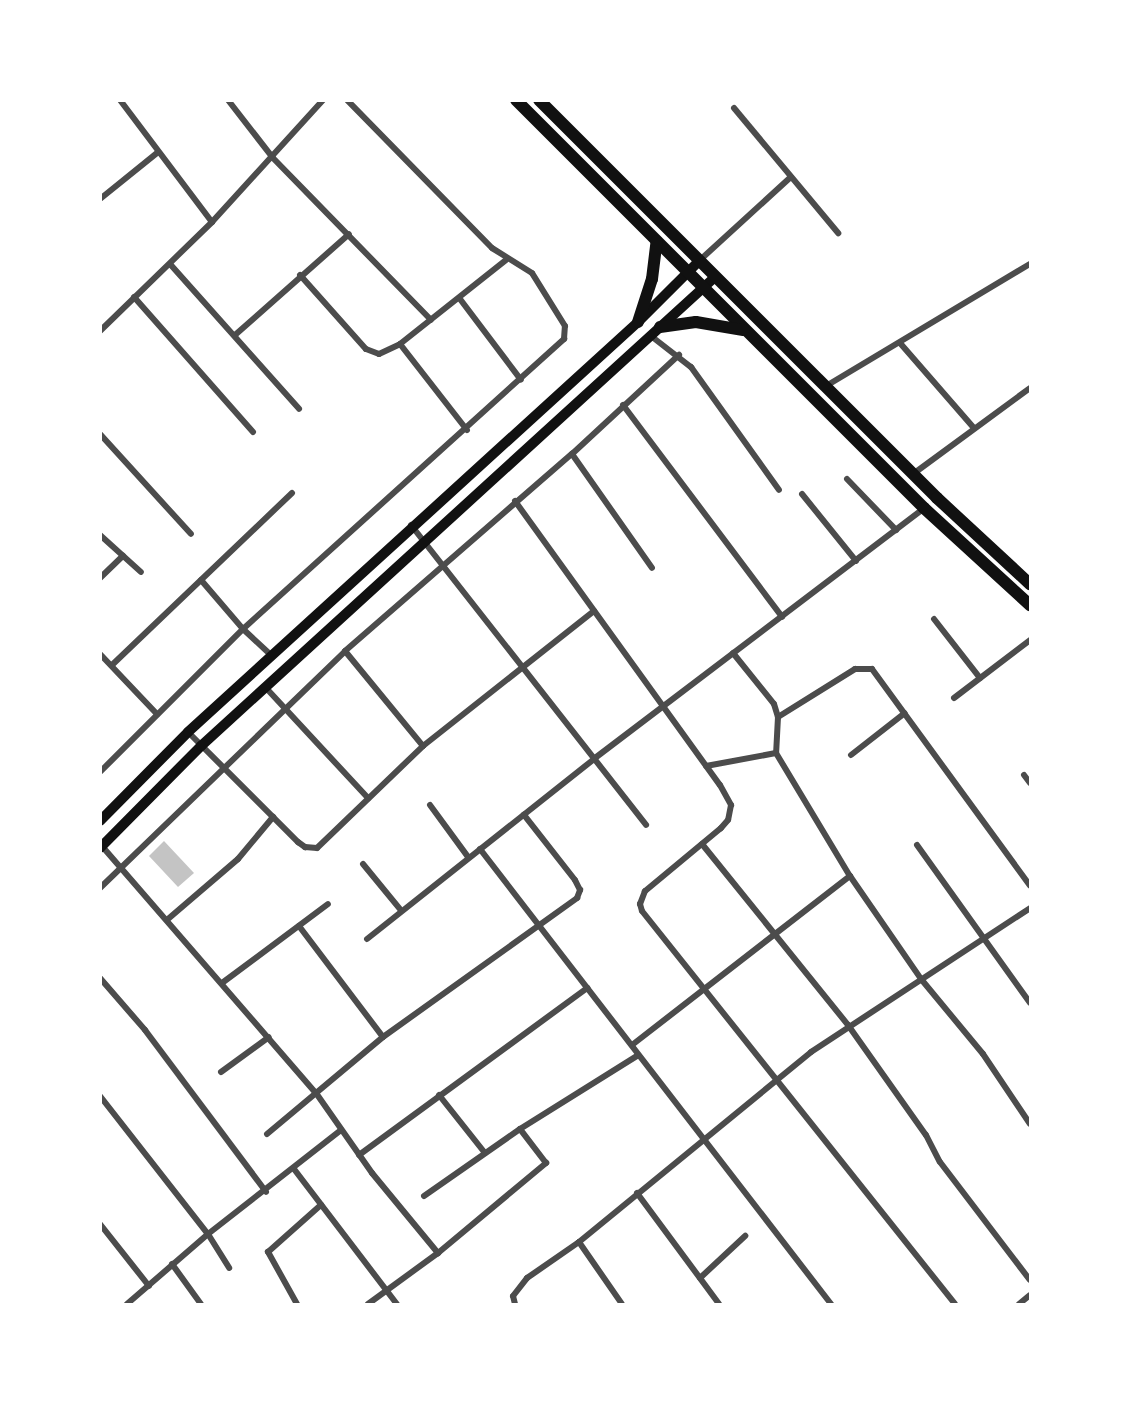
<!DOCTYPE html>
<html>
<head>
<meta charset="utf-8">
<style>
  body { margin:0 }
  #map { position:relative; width:1131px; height:1405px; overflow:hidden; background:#fff; font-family:"Noto Serif",serif }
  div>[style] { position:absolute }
  .building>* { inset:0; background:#c4c4c4 }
  .minor>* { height:6px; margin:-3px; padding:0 3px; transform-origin:3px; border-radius:3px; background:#4c4c4c }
  .secondary>* { height:10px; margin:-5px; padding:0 5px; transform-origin:5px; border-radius:5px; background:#111 }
  .primary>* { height:12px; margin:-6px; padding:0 6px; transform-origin:6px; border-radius:6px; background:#111 }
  span { translate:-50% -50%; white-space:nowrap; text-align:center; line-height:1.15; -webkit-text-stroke:6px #fff; paint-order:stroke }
  .frame { position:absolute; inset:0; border:102px solid #fff; pointer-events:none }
</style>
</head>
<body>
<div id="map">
  <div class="building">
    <div style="clip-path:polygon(164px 841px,194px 873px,178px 887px,149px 856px)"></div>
  </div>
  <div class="minor">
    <div style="left:120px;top:100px;width:153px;rotate:53deg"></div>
    <div style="left:228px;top:100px;width:73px;rotate:52.2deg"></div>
    <div style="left:273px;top:158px;width:226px;rotate:45.7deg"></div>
    <div style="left:734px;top:108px;width:163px;rotate:50.2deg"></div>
    <div style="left:100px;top:199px;width:73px;rotate:-38.9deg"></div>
    <div style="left:700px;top:260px;width:123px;rotate:-42.4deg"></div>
    <div style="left:170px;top:264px;width:194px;rotate:48.3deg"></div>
    <div style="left:300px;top:275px;width:99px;rotate:48.3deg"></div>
    <div style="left:366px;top:349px;width:14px;rotate:21deg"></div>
    <div style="left:379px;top:354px;width:23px;rotate:-25deg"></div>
    <div style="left:400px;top:344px;width:135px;rotate:-38.4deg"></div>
    <div style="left:134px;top:297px;width:180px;rotate:48.6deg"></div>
    <div style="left:460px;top:299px;width:101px;rotate:53deg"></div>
    <div style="left:100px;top:331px;width:156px;rotate:-44.2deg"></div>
    <div style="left:212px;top:222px;width:165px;rotate:-47.7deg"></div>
    <div style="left:235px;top:335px;width:152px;rotate:-41.5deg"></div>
    <div style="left:651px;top:336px;width:51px;rotate:37.8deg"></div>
    <div style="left:691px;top:367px;width:151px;rotate:54.4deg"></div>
    <div style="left:900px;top:343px;width:111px;rotate:49deg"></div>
    <div style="left:400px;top:344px;width:109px;rotate:52.1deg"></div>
    <div style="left:826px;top:386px;width:238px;rotate:-30.9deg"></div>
    <div style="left:623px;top:405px;width:265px;rotate:53.1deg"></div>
    <div style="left:100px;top:434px;width:135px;rotate:47.7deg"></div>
    <div style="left:572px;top:454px;width:139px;rotate:54.9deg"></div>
    <div style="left:913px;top:474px;width:145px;rotate:-36.3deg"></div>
    <div style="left:847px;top:479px;width:71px;rotate:46.1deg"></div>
    <div style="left:802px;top:494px;width:86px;rotate:51.1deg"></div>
    <div style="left:515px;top:501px;width:350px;rotate:54.2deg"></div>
    <div style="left:720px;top:785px;width:23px;rotate:61deg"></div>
    <div style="left:731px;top:805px;width:15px;rotate:101deg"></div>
    <div style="left:728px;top:820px;width:11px;rotate:131deg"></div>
    <div style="left:721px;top:828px;width:99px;rotate:140.3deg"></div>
    <div style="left:645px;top:891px;width:14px;rotate:111deg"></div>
    <div style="left:640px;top:904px;width:7px;rotate:74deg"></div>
    <div style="left:642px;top:911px;width:502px;rotate:51.46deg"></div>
    <div style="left:411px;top:525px;width:381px;rotate:51.9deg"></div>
    <div style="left:100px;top:535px;width:55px;rotate:42.1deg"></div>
    <div style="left:100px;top:578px;width:32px;rotate:-44deg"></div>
    <div style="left:201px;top:580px;width:65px;rotate:49.4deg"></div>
    <div style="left:243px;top:629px;width:40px;rotate:43deg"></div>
    <div style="left:934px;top:619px;width:75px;rotate:52.1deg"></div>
    <div style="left:345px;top:651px;width:123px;rotate:50.6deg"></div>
    <div style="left:733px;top:653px;width:65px;rotate:51.2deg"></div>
    <div style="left:774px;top:704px;width:14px;rotate:73deg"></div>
    <div style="left:778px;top:717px;width:36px;rotate:93deg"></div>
    <div style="left:776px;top:753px;width:144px;rotate:59deg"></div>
    <div style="left:850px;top:876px;width:125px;rotate:55.4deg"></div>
    <div style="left:921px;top:979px;width:97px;rotate:50.4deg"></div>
    <div style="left:983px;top:1054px;width:84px;rotate:56.1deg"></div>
    <div style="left:100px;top:654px;width:83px;rotate:46.5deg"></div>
    <div style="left:112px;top:665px;width:249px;rotate:-43.7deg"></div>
    <div style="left:267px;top:689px;width:149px;rotate:47.2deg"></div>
    <div style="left:954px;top:698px;width:96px;rotate:-37.3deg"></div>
    <div style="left:778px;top:717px;width:91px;rotate:-31.9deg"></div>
    <div style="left:855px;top:669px;width:17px"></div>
    <div style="left:872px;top:669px;width:268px;rotate:53.9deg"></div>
    <div style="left:188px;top:732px;width:156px;rotate:45deg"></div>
    <div style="left:298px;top:842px;width:9px;rotate:36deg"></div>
    <div style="left:305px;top:847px;width:12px;rotate:5deg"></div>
    <div style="left:317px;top:848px;width:147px;rotate:-43.9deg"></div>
    <div style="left:423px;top:746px;width:218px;rotate:-38.3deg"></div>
    <div style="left:851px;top:755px;width:68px;rotate:-37.9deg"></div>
    <div style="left:706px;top:766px;width:71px;rotate:-10.5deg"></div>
    <div style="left:100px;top:772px;width:202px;rotate:-45deg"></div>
    <div style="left:243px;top:629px;width:433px;rotate:-42.1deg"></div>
    <div style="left:564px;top:339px;width:13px;rotate:-86deg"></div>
    <div style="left:565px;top:326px;width:62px;rotate:-121.9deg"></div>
    <div style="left:532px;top:273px;width:47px;rotate:-148deg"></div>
    <div style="left:492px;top:248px;width:207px;rotate:-134.4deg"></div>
    <div style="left:1024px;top:775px;width:10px;rotate:53deg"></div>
    <div style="left:430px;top:805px;width:64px;rotate:53.8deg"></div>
    <div style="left:702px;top:844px;width:233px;rotate:51.1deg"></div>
    <div style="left:848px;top:1025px;width:135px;rotate:54.7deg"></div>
    <div style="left:926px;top:1135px;width:30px;rotate:63deg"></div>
    <div style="left:940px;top:1162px;width:148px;rotate:52.7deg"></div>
    <div style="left:101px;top:845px;width:328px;rotate:49.1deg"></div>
    <div style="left:316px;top:1093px;width:98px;rotate:55deg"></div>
    <div style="left:372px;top:1173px;width:104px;rotate:50.5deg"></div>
    <div style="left:917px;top:845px;width:194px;rotate:54.4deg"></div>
    <div style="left:480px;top:849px;width:575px;rotate:52.35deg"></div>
    <div style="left:363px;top:864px;width:58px;rotate:50.6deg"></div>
    <div style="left:100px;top:888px;width:341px;rotate:-44deg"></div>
    <div style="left:345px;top:651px;width:301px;rotate:-41deg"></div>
    <div style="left:572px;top:454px;width:146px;rotate:-42.8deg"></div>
    <div style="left:168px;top:919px;width:92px;rotate:-40.6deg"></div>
    <div style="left:238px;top:859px;width:55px;rotate:-50.2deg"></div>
    <div style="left:299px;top:926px;width:139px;rotate:52.9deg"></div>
    <div style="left:367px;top:939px;width:291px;rotate:-38.4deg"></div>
    <div style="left:595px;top:758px;width:413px;rotate:-37.2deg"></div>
    <div style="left:100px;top:978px;width:69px;rotate:49.1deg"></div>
    <div style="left:145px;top:1030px;width:202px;rotate:53.2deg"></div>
    <div style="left:222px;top:983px;width:132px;rotate:-36.7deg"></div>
    <div style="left:632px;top:1045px;width:276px;rotate:-37.8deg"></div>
    <div style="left:221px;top:1072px;width:59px;rotate:-36.1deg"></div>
    <div style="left:439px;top:1095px;width:74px;rotate:51.6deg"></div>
    <div style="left:100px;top:1096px;width:175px;rotate:52deg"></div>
    <div style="left:208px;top:1234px;width:40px;rotate:58deg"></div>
    <div style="left:267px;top:1134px;width:151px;rotate:-39.9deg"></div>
    <div style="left:383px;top:1037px;width:239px;rotate:-35.6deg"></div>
    <div style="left:577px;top:898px;width:9px;rotate:-69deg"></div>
    <div style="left:580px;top:890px;width:11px;rotate:-117deg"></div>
    <div style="left:575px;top:880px;width:83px;rotate:-128.1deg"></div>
    <div style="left:359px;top:1155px;width:283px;rotate:-36.2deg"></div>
    <div style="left:294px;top:1169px;width:170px;rotate:52.7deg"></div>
    <div style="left:637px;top:1193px;width:138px;rotate:53.5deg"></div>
    <div style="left:424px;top:1196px;width:117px;rotate:-34.9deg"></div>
    <div style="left:520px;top:1129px;width:138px;rotate:-32deg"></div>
    <div style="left:100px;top:1224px;width:79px;rotate:51.7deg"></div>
    <div style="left:579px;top:1242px;width:75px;rotate:55.3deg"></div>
    <div style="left:172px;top:1264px;width:49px;rotate:54.1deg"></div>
    <div style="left:700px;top:1278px;width:62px;rotate:-43deg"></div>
    <div style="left:127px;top:1304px;width:107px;rotate:-40.8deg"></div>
    <div style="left:208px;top:1234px;width:169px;rotate:-38deg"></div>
    <div style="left:297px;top:1304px;width:60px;rotate:-119.1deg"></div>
    <div style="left:268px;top:1252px;width:71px;rotate:-41.6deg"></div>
    <div style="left:368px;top:1304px;width:87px;rotate:-36.1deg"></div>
    <div style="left:438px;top:1253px;width:141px;rotate:-39.8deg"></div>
    <div style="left:546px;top:1163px;width:43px;rotate:-127.4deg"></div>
    <div style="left:515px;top:1304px;width:8px;rotate:-104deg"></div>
    <div style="left:513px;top:1296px;width:23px;rotate:-52deg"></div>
    <div style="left:527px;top:1278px;width:63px;rotate:-34.7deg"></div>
    <div style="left:579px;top:1242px;width:300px;rotate:-39.3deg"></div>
    <div style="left:811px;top:1052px;width:262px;rotate:-33.3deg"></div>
    <div style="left:1019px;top:1304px;width:14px;rotate:-39deg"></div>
  </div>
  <div class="secondary">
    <div style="left:100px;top:821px;width:125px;rotate:-45.3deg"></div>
    <div style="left:188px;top:732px;width:609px;rotate:-42.34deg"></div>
    <div style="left:638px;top:322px;width:86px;rotate:-45deg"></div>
    <div style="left:100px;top:848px;width:144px;rotate:-45.3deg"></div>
    <div style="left:201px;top:746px;width:696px;rotate:-42.38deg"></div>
  </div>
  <div class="primary">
    <div style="left:516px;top:100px;width:577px;rotate:45deg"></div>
    <div style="left:924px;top:508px;width:144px;rotate:42.5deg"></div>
    <div style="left:539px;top:100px;width:563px;rotate:45deg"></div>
    <div style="left:937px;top:498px;width:127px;rotate:42.8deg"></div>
    <div style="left:638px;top:322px;width:45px;rotate:-72deg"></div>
    <div style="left:652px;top:279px;width:38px;rotate:-83deg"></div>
    <div style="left:660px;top:327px;width:36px;rotate:-8deg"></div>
    <div style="left:696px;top:322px;width:48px;rotate:9.7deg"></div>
  </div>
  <div class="frame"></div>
</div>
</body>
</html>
